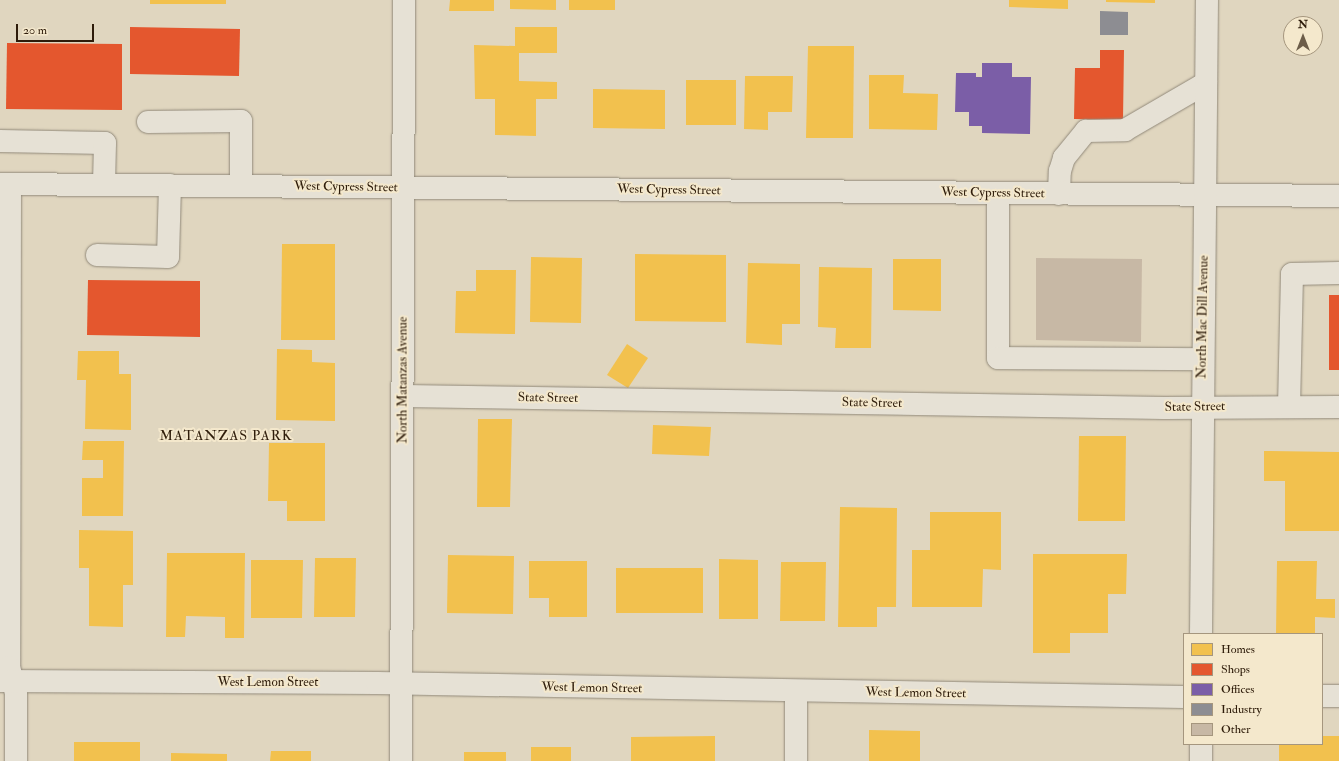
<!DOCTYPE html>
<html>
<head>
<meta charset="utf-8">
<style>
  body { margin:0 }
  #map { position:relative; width:1339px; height:761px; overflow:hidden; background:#e0d6bf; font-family:"IM FELL Double Pica",serif }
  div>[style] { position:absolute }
  .homes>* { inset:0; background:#f2c14e }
  .shops>* { inset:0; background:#e4572e }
  .offices>* { inset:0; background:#7b5ea7 }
  .industry>* { inset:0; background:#8d8d92 }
  .building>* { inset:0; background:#c7b8a5 }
  .roads { filter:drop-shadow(0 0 1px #91897a) drop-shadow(0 0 1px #91897a) }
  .minor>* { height:22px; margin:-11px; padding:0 11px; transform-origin:11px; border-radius:11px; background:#e6e1d5 }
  span { translate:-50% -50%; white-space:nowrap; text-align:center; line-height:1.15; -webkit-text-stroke:4px #f4e8cc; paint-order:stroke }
  .street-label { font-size:13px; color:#2e1c0a }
  .neighbourhood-label { font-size:14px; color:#2e1c0a; letter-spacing:1px }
  .legend { position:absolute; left:1183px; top:633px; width:140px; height:112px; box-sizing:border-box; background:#f4e8cc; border:1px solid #a5967e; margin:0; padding:5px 7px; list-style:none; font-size:12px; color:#2e1c0a }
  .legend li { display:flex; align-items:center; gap:8px; height:20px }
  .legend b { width:20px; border:1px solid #a5967e }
  .north { position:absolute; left:1283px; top:16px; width:40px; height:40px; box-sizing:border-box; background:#f4e8cc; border:1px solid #a5967e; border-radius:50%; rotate:0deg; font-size:11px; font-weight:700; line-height:16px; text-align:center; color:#2e1c0a }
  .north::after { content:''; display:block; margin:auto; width:14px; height:18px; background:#6c5d49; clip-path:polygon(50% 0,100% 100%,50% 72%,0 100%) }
  .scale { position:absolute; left:16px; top:24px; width:78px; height:18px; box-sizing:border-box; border:2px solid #2e1c0a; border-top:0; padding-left:5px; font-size:12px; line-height:14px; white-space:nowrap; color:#2e1c0a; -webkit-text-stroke:3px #f4e8cc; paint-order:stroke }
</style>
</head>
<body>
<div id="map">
  <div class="homes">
    <div style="clip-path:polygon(150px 0,226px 0,226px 4px,150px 4px)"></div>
    <div style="clip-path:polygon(450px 0,494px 0,494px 11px,449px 11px)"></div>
    <div style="clip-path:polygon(510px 0,556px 0,556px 10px,510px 9px)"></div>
    <div style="clip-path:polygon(569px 0,615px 0,615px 10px,569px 10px)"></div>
    <div style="clip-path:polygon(1009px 0,1068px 0,1068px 9px,1009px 7px)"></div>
    <div style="clip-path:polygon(1106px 0,1155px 0,1155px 3px,1106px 2px)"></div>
    <div style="clip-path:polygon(515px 27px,557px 27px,557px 53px,519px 53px,519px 81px,557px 82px,557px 99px,536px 99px,536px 136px,495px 135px,495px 99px,475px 99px,474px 45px,515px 46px)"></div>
    <div style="clip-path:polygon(808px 46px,854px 46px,853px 138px,806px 138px)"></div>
    <div style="clip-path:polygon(869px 75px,904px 75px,903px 93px,938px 94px,937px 130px,869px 129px)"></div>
    <div style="clip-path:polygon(745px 76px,793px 76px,792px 112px,768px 112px,768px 130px,744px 129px)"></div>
    <div style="clip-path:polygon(686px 80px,736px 80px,736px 125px,686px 125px)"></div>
    <div style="clip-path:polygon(593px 89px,665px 90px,665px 129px,593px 128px)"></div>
    <div style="clip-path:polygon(282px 244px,335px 244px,335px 340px,281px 340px)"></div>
    <div style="clip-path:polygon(635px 254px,726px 255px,726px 322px,635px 321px)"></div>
    <div style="clip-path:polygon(531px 257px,582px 258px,581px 323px,530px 322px)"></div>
    <div style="clip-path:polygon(893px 259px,941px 259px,941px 311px,893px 310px)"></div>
    <div style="clip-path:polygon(748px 263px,800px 264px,800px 324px,782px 324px,782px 345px,746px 343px)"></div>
    <div style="clip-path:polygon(819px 267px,872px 268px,871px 348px,835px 348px,836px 328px,818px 327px)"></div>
    <div style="clip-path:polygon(476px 270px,516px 270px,515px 334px,455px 333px,456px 291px,476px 291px)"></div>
    <div style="clip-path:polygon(627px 344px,648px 358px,628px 388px,607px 375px)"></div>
    <div style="clip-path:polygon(277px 349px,312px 350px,312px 362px,335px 363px,335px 421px,276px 420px)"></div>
    <div style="clip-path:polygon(78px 351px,119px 351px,119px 374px,131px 374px,131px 430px,85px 429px,86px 380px,77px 380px)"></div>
    <div style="clip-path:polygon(478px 419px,512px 419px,510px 507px,477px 507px)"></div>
    <div style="clip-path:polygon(653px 425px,711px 427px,709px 456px,652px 454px)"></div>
    <div style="clip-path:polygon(1079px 436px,1126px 436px,1125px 521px,1078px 521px)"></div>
    <div style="clip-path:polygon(83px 441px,124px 441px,123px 516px,82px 516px,82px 478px,103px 478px,103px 460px,82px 460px)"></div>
    <div style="clip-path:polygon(269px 443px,325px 443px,325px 521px,287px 521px,287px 501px,268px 501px)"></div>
    <div style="clip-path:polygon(1264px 451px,1339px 452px,1339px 531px,1285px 531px,1285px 481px,1264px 481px)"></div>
    <div style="clip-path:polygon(840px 507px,897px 508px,896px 607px,877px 607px,877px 627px,838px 627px)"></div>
    <div style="clip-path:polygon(930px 512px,1001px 512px,1001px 570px,983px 569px,982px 607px,912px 607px,912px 550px,930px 550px)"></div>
    <div style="clip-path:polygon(79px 530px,133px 531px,133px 585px,123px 585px,123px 627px,89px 626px,89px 568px,79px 568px)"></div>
    <div style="clip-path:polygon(167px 553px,245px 553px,244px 638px,225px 638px,225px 617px,186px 616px,185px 637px,166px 637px)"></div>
    <div style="clip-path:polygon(1033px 554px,1127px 554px,1126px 594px,1108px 594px,1108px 633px,1070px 633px,1070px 653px,1033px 653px)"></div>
    <div style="clip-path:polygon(448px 555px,514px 556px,513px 614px,447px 613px)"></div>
    <div style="clip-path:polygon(315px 558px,356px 558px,355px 617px,314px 617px)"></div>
    <div style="clip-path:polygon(719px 559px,758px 560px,758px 619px,719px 619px)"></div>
    <div style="clip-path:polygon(251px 560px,303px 560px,302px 618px,251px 618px)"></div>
    <div style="clip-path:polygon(529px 561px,587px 561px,587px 617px,549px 617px,549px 598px,529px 598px)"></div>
    <div style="clip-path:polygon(1277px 561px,1317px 561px,1316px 599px,1335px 599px,1335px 618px,1315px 617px,1315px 634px,1276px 634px)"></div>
    <div style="clip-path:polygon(781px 562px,826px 562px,825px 621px,780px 621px)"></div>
    <div style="clip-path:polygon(616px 568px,703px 568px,703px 613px,616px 613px)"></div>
    <div style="clip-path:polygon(869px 730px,920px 731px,920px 761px,869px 761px)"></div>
    <div style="clip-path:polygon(715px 736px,715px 761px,631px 761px,631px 737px)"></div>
    <div style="clip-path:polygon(1322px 736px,1339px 736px,1339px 761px,1279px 761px,1279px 744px,1322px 744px)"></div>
    <div style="clip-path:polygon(74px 742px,140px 742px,140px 761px,74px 761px)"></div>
    <div style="clip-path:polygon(531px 747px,571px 747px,571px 761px,531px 761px)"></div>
    <div style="clip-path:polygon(271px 751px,311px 751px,311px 761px,270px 761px)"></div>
    <div style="clip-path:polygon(464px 752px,506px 752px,506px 761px,464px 761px)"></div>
    <div style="clip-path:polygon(171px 753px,227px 754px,227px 761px,171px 761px)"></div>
  </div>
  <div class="shops">
    <div style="clip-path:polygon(130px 27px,240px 29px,239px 76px,130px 74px)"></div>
    <div style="clip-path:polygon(7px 43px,122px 44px,122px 110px,6px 109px)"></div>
    <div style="clip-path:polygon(1100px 50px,1124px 50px,1123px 120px,1074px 119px,1075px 68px,1100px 68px)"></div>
    <div style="clip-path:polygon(88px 280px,200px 281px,200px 337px,87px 335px)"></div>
    <div style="clip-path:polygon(1329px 295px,1339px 295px,1339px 370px,1329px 370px)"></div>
  </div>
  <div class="offices">
    <div style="clip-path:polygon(982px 63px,1012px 63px,1012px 77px,1031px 77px,1030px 134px,982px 133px,982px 126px,969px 126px,969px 112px,955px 112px,956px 73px,976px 73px,976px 77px,982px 77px)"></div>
  </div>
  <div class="industry">
    <div style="clip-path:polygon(1100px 11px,1128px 12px,1128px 35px,1100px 35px)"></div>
  </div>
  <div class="building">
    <div style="clip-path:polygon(1036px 258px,1142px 259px,1141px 342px,1036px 340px)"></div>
  </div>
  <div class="roads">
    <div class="minor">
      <div style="left:148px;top:122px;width:93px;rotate:-0.6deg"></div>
      <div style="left:241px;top:121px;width:65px;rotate:90deg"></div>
      <div style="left:0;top:141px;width:105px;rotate:1.1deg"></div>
      <div style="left:105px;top:143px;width:42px;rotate:91.4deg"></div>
      <div style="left:0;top:184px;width:1339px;rotate:0.51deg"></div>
      <div style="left:10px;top:184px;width:483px;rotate:90.1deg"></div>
      <div style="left:9px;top:667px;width:27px;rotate:75deg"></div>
      <div style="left:16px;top:693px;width:68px;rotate:90deg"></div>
      <div style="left:998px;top:193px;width:165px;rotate:90deg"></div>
      <div style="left:998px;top:358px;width:204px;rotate:0.3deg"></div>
      <div style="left:1059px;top:194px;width:23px;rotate:-88deg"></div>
      <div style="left:1060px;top:171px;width:14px;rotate:-73deg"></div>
      <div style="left:1064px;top:158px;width:35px;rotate:-51deg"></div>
      <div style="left:1086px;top:131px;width:39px;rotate:-1deg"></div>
      <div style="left:1125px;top:130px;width:94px;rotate:-30.1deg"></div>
      <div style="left:97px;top:255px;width:71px;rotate:1.6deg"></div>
      <div style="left:168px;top:257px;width:72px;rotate:-88.4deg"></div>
      <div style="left:404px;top:396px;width:760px;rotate:0.9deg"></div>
      <div style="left:1164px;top:408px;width:175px;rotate:-0.3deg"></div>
      <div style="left:1289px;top:407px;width:133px;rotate:-88.7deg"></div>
      <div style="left:1292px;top:274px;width:47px;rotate:-1.2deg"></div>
      <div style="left:1201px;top:634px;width:634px;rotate:-89.46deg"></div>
      <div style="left:0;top:681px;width:377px;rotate:0.3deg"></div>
      <div style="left:377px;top:683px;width:807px;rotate:0.99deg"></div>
      <div style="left:1322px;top:696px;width:17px"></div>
      <div style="left:401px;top:761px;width:761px;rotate:-89.77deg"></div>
      <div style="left:796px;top:761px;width:70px;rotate:-90deg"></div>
      <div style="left:1201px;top:761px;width:17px;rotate:-90deg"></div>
    </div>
  </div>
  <div class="street-label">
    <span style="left:346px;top:187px;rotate:1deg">West Cypress Street</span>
    <span style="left:669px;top:190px;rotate:1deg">West Cypress Street</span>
    <span style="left:993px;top:193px;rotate:1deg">West Cypress Street</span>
    <span style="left:1203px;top:317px;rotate:-89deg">North Mac Dill Avenue</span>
    <span style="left:403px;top:380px;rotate:-90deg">North Matanzas Avenue</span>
    <span style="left:548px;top:398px;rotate:1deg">State Street</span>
    <span style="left:872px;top:403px;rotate:1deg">State Street</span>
    <span style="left:1195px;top:407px;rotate:-1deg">State Street</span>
    <span style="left:268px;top:682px">West Lemon Street</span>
    <span style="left:592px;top:688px;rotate:1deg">West Lemon Street</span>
    <span style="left:916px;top:693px;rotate:1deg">West Lemon Street</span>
  </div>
  <div class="neighbourhood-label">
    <span style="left:226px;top:436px">MATANZAS PARK</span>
  </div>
  <ul class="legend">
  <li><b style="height:11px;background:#f2c14e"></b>Homes</li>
  <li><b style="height:11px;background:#e4572e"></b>Shops</li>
  <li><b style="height:11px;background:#7b5ea7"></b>Offices</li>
  <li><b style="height:11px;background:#8d8d92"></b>Industry</li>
  <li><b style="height:11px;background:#c7b8a5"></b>Other</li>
  </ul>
  <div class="north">N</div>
  <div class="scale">20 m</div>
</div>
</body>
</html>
